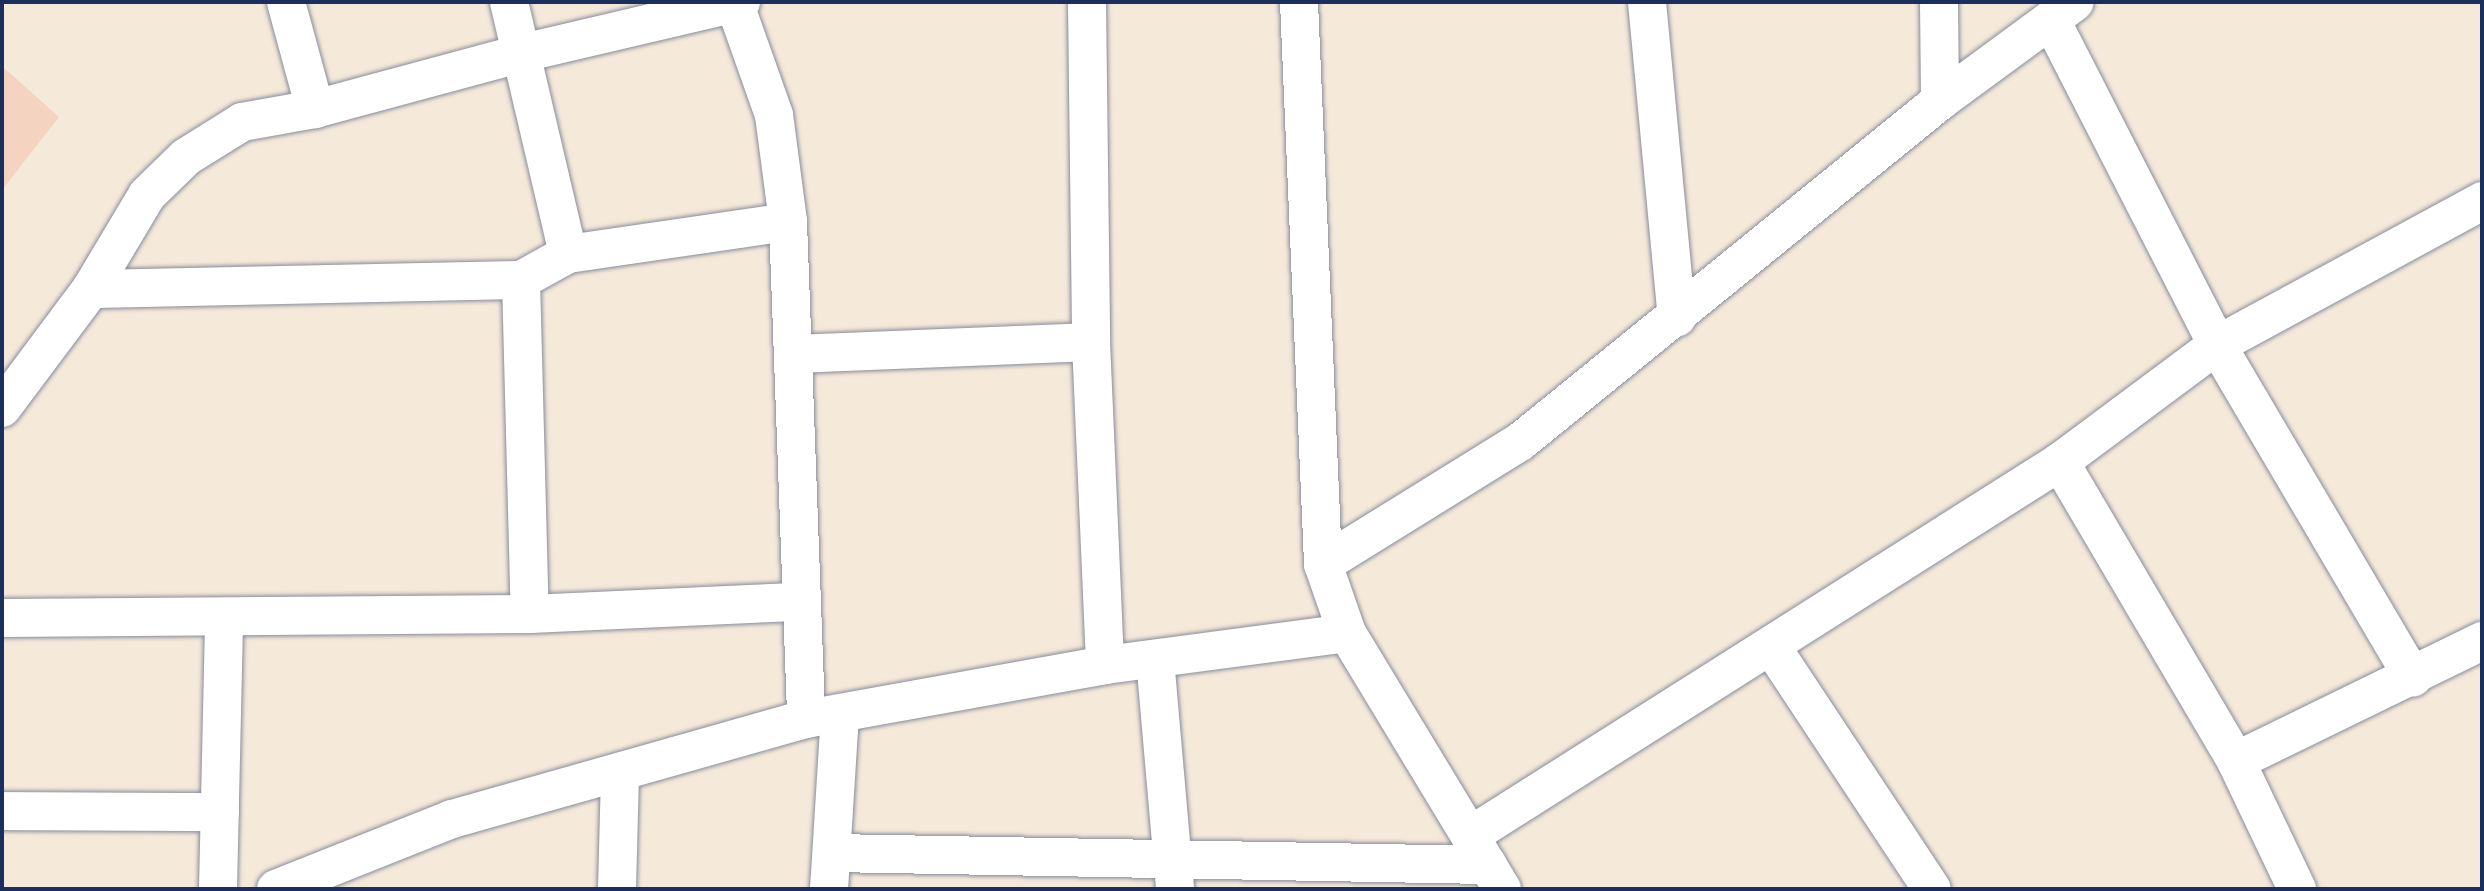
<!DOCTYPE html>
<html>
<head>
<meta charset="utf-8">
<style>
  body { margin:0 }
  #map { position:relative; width:2484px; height:891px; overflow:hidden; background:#f5eada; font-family:Mali,sans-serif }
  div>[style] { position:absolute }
  .built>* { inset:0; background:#f4d3c1 }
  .roads { filter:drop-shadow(0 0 2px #888c9c) drop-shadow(0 0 2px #888c9c) }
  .minor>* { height:38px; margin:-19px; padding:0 19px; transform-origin:19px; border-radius:19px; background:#fff }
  span { translate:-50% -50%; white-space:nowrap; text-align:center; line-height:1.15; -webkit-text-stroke:7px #f6f6f2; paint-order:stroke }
  .frame { position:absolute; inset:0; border:4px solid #1b2f5e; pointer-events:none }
</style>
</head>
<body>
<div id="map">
  <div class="built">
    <div style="clip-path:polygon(2px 66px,59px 117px,2px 190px)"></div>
  </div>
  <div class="roads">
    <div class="minor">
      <div style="left:286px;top:2px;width:111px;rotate:74.8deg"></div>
      <div style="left:509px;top:2px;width:259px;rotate:76.8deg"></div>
      <div style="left:734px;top:2px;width:120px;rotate:70.5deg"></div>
      <div style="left:774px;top:115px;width:108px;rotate:82.5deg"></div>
      <div style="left:788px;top:222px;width:497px;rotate:87.9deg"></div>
      <div style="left:1087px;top:2px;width:340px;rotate:89.3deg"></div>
      <div style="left:1091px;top:342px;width:323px;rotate:87.5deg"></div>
      <div style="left:1299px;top:2px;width:563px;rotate:87.55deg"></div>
      <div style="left:1323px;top:564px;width:73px;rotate:70.8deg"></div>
      <div style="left:1347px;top:633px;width:299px;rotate:58.8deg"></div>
      <div style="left:1647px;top:2px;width:317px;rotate:84.6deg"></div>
      <div style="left:1939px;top:2px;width:99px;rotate:89.4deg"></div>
      <div style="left:2051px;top:20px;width:365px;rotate:62.9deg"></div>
      <div style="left:2217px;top:345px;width:386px;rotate:59.5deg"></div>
      <div style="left:521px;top:280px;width:334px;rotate:88.5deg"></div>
      <div style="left:91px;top:289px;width:430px;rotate:-1.2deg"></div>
      <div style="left:521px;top:280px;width:54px;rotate:-29deg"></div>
      <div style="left:568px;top:254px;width:222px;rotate:-8.3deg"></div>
      <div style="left:795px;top:354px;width:296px;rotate:-2.3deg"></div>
      <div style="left:2px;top:408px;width:149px;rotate:-53.2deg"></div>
      <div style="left:91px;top:289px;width:109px;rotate:-59.2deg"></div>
      <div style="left:147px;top:195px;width:54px;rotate:-44.3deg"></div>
      <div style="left:186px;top:157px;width:66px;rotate:-32deg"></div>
      <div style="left:242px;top:122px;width:74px;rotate:-10.1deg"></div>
      <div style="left:315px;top:109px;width:215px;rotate:-15.1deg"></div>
      <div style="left:523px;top:53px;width:224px;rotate:-13.2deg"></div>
      <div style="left:2060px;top:462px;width:347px;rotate:59.5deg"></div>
      <div style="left:2236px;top:761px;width:142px;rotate:64.5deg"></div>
      <div style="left:1323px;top:564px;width:232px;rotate:-31.8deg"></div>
      <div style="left:1520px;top:442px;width:541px;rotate:-39.07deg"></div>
      <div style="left:1940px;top:101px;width:167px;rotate:-36.3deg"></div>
      <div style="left:2px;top:618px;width:528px;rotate:-0.43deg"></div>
      <div style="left:530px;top:614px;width:269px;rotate:-2.6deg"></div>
      <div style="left:1771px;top:646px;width:291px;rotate:56.5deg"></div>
      <div style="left:1155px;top:659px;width:231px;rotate:85deg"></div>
      <div style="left:2236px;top:761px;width:274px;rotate:-26deg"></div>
      <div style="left:2px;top:811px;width:218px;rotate:0.3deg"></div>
      <div style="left:1471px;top:835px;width:697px;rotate:-32.35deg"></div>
      <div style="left:2060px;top:462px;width:196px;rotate:-36.7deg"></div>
      <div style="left:2217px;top:345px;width:302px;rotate:-28.5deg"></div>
      <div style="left:832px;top:853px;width:656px;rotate:1.05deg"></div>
      <div style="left:218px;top:889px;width:270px;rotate:-88.7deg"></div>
      <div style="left:276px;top:889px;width:189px;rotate:-21.7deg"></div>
      <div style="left:452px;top:819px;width:368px;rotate:-15.8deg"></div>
      <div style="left:806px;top:719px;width:304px;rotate:-10.2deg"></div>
      <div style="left:1105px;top:665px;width:244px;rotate:-7.5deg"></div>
      <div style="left:617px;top:889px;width:116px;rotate:-88.5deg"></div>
      <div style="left:829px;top:889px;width:176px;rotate:-86.4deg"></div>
    </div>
  </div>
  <div class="frame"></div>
</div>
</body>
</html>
